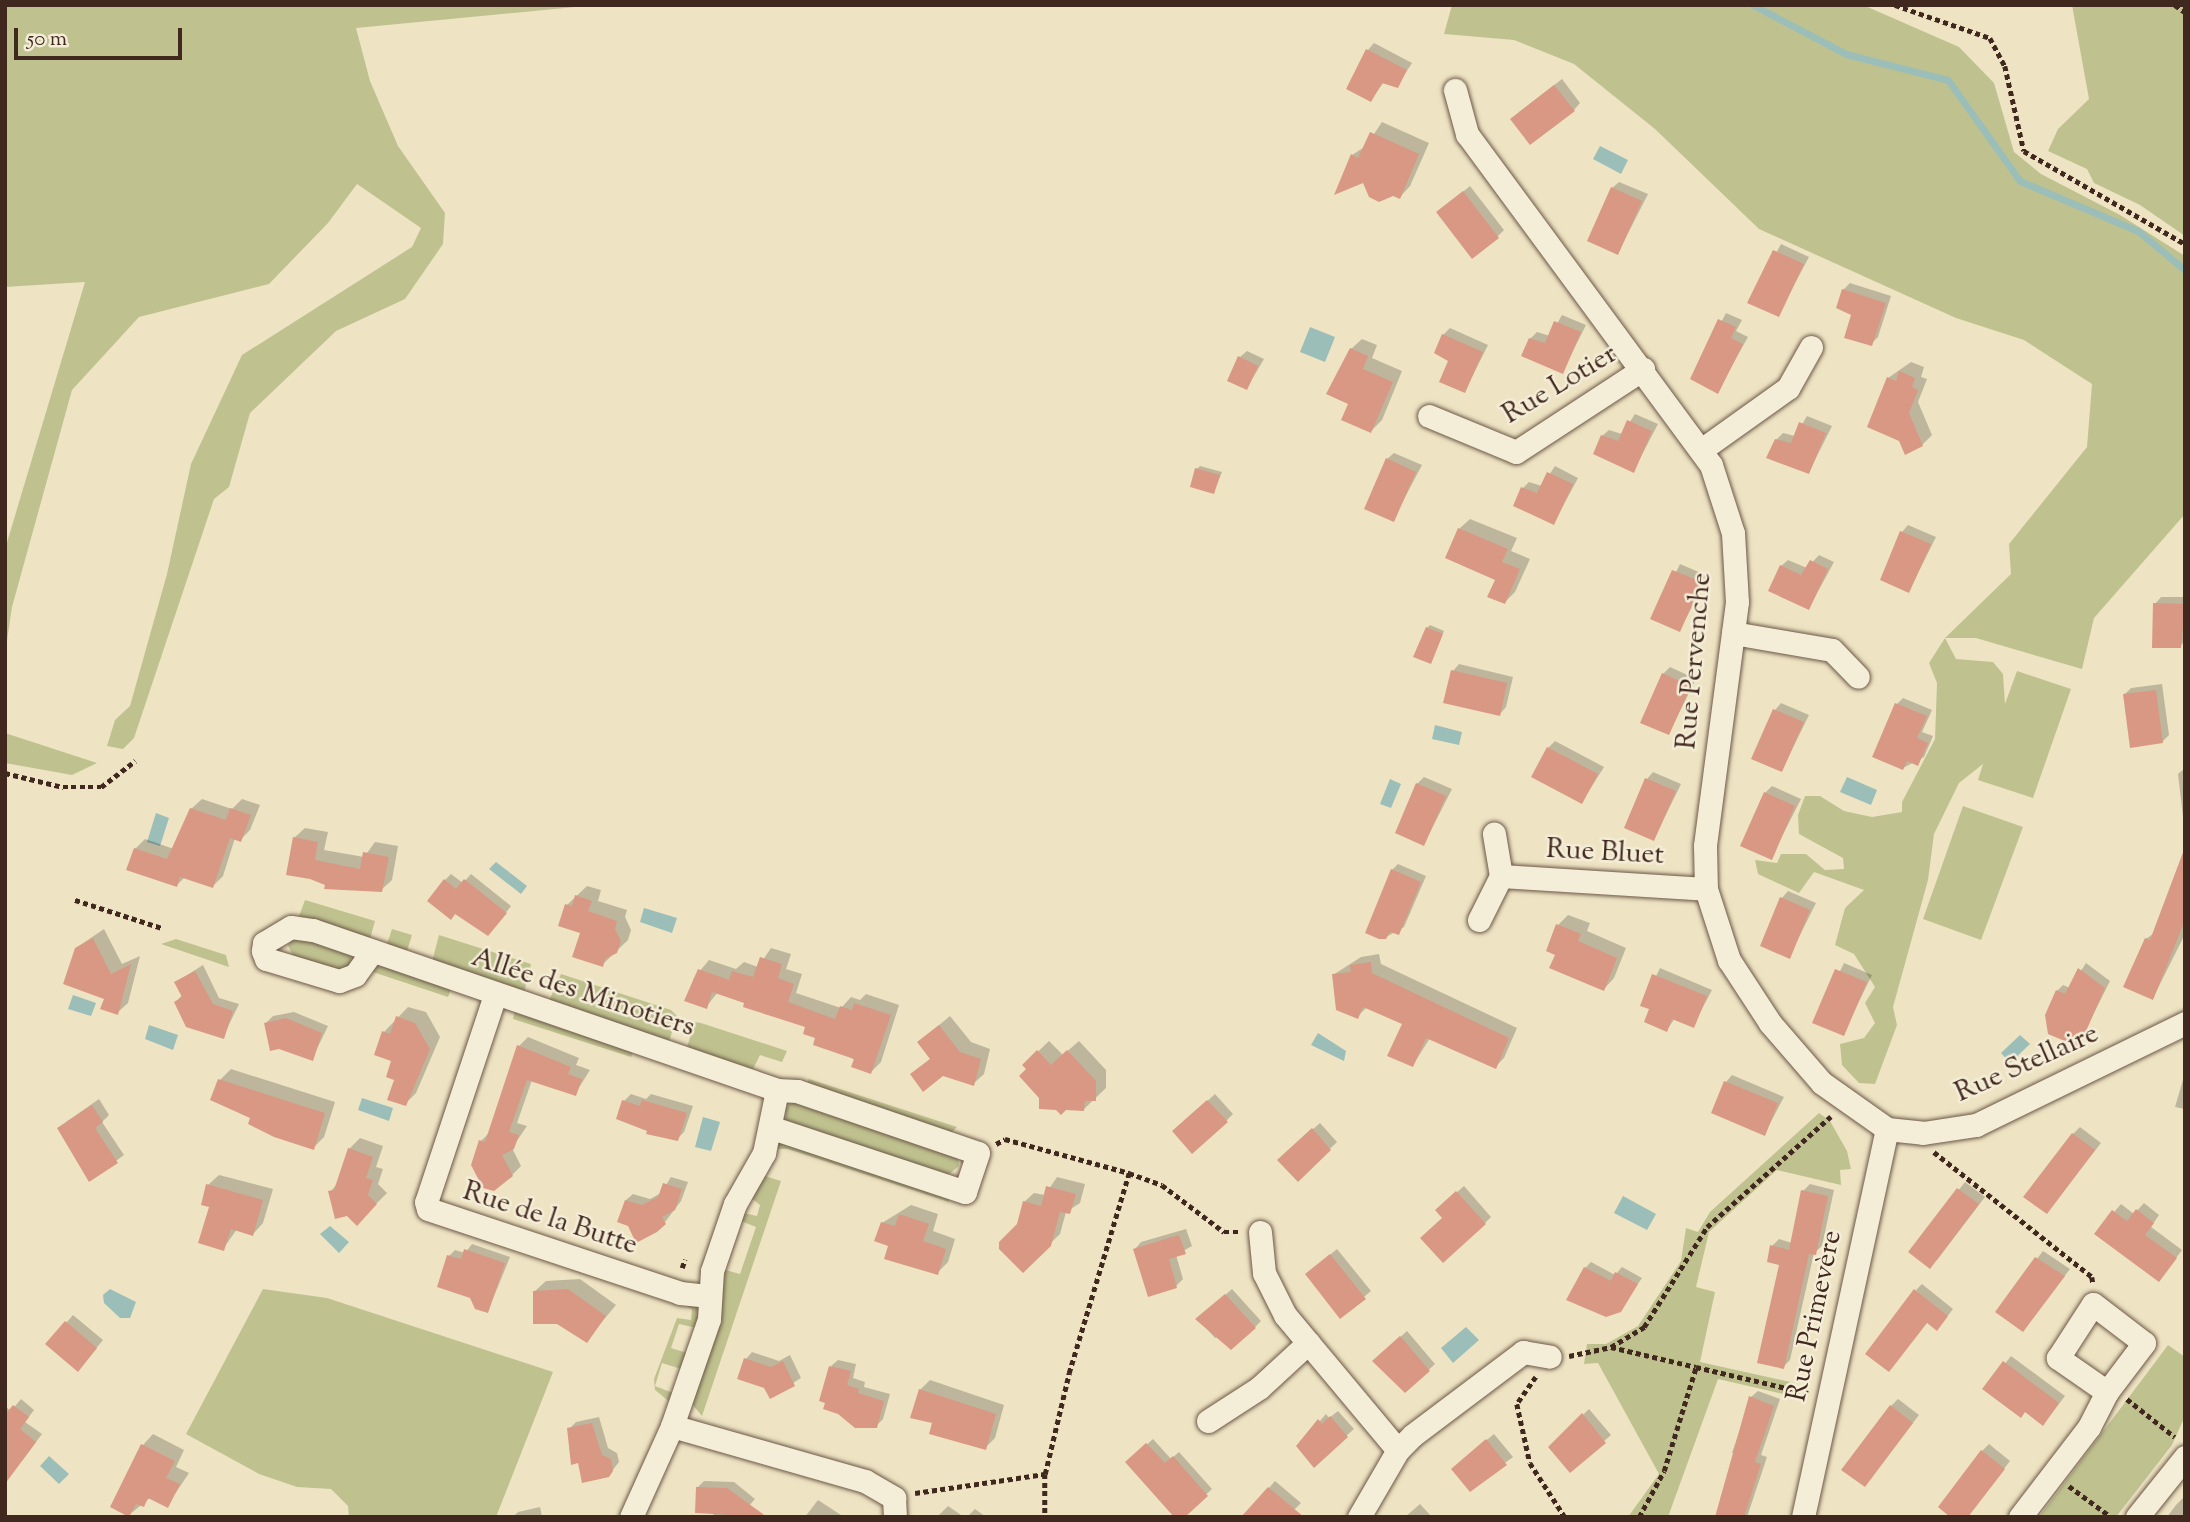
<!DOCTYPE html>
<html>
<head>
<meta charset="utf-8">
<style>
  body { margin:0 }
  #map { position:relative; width:2190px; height:1522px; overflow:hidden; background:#eee4c3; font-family:"Sorts Mill Goudy",serif }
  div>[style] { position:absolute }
  .green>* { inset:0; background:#bfc28f }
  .water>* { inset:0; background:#9bbeb9 }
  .shadow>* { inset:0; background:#0003 }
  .stream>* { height:7px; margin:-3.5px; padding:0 3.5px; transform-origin:3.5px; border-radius:3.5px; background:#9bbeb9 }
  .building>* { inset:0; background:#d89884 }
  .path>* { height:4.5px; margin-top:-2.25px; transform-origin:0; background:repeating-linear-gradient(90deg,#41281e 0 5px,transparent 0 8.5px) }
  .roads { filter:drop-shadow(0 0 2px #6c5747) drop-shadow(0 0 2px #6c5747) }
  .street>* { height:23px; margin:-11.5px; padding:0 11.5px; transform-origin:11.5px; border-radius:11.5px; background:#f4edd8 }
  span { translate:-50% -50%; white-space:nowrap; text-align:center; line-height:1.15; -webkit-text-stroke:5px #f4edd8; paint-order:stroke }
  .street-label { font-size:28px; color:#41281e }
  .frame { position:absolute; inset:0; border:7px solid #41281e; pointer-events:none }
  .scale { position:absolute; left:14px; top:28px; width:168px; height:32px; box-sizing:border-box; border:4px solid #41281e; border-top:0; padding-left:9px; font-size:21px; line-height:24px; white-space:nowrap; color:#41281e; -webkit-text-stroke:5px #f4edd8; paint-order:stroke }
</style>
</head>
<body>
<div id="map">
  <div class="green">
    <div style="clip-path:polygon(5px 5px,596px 5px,356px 28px,370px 81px,398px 146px,445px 213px,443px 244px,405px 299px,336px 331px,250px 413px,229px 487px,214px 499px,134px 738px,123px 749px,107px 746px,115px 720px,130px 706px,167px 574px,191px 464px,242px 355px,412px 247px,421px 228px,357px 184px,328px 223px,269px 284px,139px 317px,72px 390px,12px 607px,5px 654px,5px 549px,85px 282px,5px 287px)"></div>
    <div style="clip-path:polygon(1452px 5px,1863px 5px,1959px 47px,1994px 83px,2014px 152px,2041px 174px,2120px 215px,2185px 256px,2185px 514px,2094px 618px,2082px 669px,1976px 638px,1945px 638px,1956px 659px,1993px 662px,2003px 674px,2005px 704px,2017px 671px,2071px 689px,2033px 798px,1978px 780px,1983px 764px,1959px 783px,1934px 834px,1928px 880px,1893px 1007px,1897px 1025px,1875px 1084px,1859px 1083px,1842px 1065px,1840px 1044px,1864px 1038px,1875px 1023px,1865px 1003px,1875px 987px,1854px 954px,1835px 945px,1845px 908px,1864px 890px,1814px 872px,1799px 893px,1758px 874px,1755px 860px,1777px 863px,1781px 854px,1806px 854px,1825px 870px,1844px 869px,1843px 858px,1799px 834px,1798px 815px,1805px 796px,1820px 796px,1844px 811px,1872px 817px,1902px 812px,1902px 802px,1935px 739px,1937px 683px,1929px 663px,1945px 638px,2011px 574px,2009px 544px,2087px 447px,2092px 384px,2024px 340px,1956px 318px,1759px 229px,1655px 129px,1574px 64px,1514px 40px,1444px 34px)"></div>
    <div style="clip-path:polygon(2072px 5px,2185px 5px,2185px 236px,2140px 205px,2094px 183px,2087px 169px,2048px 151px,2058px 129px,2089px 99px)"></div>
    <div style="clip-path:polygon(5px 733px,97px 763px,72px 775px,5px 763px)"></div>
    <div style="clip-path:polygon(1963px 806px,2023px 827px,1981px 940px,1923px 919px)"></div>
    <div style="clip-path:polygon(305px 900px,375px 921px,369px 942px,298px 919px)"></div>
    <div style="clip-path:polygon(392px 929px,412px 935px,406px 954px,386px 947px)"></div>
    <div style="clip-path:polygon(297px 934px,350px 954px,352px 964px,343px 970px,293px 956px,288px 945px)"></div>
    <div style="clip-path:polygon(439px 935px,531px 964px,524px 993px,432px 962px)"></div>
    <div style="clip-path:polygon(176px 939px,226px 955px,229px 967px,161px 944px)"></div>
    <div style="clip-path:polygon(374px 966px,385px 967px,451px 989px,448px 997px,367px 970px)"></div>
    <div style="clip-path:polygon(561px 974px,671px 1010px,677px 1016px,669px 1042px,549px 1001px)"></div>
    <div style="clip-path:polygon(515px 1011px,634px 1050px,631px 1057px,513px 1019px)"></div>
    <div style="clip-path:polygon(695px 1022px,701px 1023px,787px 1051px,782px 1062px,760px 1055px,753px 1069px,687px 1047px)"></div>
    <div style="clip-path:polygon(809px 1079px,957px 1127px,951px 1133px,806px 1086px)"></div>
    <div style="clip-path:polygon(793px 1101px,958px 1157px,959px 1166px,948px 1175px,786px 1121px,785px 1109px)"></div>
    <div style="clip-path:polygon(1819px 1113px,1830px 1121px,1847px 1151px,1851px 1169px,1840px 1170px,1841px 1185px,1777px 1170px,1709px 1232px,1696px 1287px,1715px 1292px,1700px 1362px,1795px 1383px,1792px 1396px,1718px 1379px,1668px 1517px,1628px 1517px,1659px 1474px,1598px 1363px,1584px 1364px,1587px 1344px,1606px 1344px,1638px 1326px,1681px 1261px,1686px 1228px,1698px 1232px,1710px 1212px)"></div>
    <div style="clip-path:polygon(779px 1141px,949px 1196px,949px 1202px,788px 1149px,774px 1149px)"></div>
    <div style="clip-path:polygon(765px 1176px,781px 1181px,702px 1416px,691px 1403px,722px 1311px,722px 1269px,740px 1274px,756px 1227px,738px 1220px,744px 1213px,757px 1216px,760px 1205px,751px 1198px)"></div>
    <div style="clip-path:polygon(263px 1289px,327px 1298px,553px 1372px,496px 1517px,349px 1517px,348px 1506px,331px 1489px,297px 1487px,259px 1474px,186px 1434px)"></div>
    <div style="clip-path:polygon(685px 1301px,699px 1309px,697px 1328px,679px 1324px,671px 1348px,687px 1353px,681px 1369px,662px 1363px,655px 1386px,673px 1393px,670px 1402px,655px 1390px,654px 1379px,677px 1318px,691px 1320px,692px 1309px,684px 1305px)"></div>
    <div style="clip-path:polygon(2168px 1345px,2185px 1357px,2185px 1416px,2172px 1445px,2116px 1517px,2039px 1517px)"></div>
  </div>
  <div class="water">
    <div style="clip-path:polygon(1600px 146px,1628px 160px,1621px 174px,1593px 159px)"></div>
    <div style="clip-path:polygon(1310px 327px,1335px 337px,1325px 362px,1300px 352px)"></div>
    <div style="clip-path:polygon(1435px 725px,1462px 732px,1459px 745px,1432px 739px)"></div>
    <div style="clip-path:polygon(1847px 777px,1877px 790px,1871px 805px,1840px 792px)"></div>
    <div style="clip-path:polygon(1390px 779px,1401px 784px,1391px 808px,1380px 804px)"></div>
    <div style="clip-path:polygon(156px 813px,169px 818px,160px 846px,147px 842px)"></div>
    <div style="clip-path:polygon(496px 862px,527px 886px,521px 894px,489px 869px)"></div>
    <div style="clip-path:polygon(644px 908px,677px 918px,672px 933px,640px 922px)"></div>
    <div style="clip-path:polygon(73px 995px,96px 1003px,91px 1016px,68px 1009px)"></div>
    <div style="clip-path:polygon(149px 1025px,178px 1035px,173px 1050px,145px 1039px)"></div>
    <div style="clip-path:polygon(1318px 1033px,1346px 1051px,1344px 1061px,1311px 1045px)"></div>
    <div style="clip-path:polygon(2020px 1035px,2030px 1044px,2010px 1063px,2001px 1053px)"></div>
    <div style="clip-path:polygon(362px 1098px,393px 1108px,389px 1121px,358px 1110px)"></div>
    <div style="clip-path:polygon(703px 1117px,720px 1122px,711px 1151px,695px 1147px)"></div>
    <div style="clip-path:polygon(1623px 1196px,1656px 1214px,1647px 1230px,1614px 1213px)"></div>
    <div style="clip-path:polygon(330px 1226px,349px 1242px,339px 1253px,320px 1234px)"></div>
    <div style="clip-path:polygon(110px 1289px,136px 1302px,130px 1318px,120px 1318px,104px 1303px,103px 1295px)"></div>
    <div style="clip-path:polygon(1466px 1327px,1479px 1340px,1453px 1363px,1441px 1348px)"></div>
    <div style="clip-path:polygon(49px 1456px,69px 1474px,59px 1484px,40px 1466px)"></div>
  </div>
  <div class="shadow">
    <div style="clip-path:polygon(1374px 43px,1412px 63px,1397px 86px,1384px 82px,1371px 100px,1368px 50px)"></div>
    <div style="clip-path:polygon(1562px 79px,1580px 103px,1574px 110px,1519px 112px)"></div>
    <div style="clip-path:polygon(1382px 122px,1429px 143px,1410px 186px,1400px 197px,1352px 155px,1366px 146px)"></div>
    <div style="clip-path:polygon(1619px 182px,1648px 194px,1618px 253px,1612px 188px)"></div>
    <div style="clip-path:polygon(1470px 186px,1504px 230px,1497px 237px,1438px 212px)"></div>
    <div style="clip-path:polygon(1781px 244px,1809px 257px,1778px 315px,1750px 302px)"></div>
    <div style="clip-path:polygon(1850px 283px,1891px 296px,1878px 337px,1871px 344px,1843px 290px)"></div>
    <div style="clip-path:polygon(1726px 313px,1742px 320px,1736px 331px,1748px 337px,1718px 391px,1692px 378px)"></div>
    <div style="clip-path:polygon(1562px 315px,1586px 325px,1563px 371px,1530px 339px,1537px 332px,1550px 336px)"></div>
    <div style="clip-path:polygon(1450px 328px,1488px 345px,1465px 391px,1443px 335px)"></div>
    <div style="clip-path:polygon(1362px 339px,1377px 345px,1372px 358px,1402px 371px,1382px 420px,1371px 431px,1350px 403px,1351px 349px)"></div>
    <div style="clip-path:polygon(1247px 351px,1264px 359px,1247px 388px,1240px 357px)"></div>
    <div style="clip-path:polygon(1911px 362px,1924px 367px,1921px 377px,1927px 379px,1918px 402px,1932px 435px,1922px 445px,1888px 378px)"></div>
    <div style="clip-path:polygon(1635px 414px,1658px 424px,1634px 470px,1602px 436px,1609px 430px,1622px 434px)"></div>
    <div style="clip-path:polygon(1807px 416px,1832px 426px,1809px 472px,1776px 440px,1783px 433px,1795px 436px)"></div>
    <div style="clip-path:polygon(1394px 453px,1422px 465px,1393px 520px,1387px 459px)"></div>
    <div style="clip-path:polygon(1200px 466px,1222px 472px,1214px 492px,1197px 469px)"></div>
    <div style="clip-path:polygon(1555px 466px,1578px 478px,1554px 523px,1523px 488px,1529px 482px,1542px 486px)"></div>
    <div style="clip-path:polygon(1470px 519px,1517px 538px,1511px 551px,1530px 559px,1515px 592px,1505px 602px,1497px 579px,1459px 529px)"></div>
    <div style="clip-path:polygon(1908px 525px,1936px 537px,1909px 591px,1902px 532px)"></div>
    <div style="clip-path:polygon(1819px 555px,1834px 562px,1809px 608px,1781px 566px,1788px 560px,1807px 568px)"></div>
    <div style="clip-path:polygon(1680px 564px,1708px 576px,1680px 630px,1653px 618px)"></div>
    <div style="clip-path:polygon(2161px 597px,2185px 597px,2185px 641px,2180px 646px,2155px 604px)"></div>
    <div style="clip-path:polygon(1430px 625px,1444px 631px,1430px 662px,1427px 628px)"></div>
    <div style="clip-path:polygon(1459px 664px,1513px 677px,1506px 707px,1500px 714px,1453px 671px)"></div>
    <div style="clip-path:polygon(1670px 667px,1696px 679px,1669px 733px,1663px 674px)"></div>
    <div style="clip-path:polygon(2162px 684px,2169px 735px,2162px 742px,2124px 695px,2131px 688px)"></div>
    <div style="clip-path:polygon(1903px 698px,1932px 710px,1922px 732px,1933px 736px,1924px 757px,1903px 768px,1897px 704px)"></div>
    <div style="clip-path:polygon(1781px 703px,1809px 715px,1782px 770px,1775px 710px)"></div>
    <div style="clip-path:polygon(1555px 741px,1604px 767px,1582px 802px,1548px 748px)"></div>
    <div style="clip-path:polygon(2185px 768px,2185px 825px,2184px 825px,2178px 774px)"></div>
    <div style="clip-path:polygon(1653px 772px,1681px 784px,1654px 839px,1647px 779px)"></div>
    <div style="clip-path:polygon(1424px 777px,1452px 789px,1424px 844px,1417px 784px)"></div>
    <div style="clip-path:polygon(1772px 786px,1801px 799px,1771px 858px,1765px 793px)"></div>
    <div style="clip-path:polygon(202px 799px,232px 809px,242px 799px,260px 805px,250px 830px,240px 840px,235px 838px,223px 876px,213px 886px,185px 877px,177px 885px,135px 849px,145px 839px,174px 849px,191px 809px)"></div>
    <div style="clip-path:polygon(305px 828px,328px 832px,324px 850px,364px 857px,375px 842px,398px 846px,392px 880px,381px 890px,327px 884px,294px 838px)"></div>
    <div style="clip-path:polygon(2185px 855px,2185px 934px,2153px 998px,2146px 939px,2154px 933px)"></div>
    <div style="clip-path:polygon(1398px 864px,1426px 876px,1404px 927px,1386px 937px,1392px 870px)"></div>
    <div style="clip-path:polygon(451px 874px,463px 883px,471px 874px,511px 906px,494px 928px,445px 880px)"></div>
    <div style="clip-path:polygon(587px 886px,601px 890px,598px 901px,627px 910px,625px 917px,631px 930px,628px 940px,602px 965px,567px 905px)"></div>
    <div style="clip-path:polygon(1788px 891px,1816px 903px,1789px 957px,1782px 898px)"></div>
    <div style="clip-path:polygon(1568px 915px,1590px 923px,1587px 931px,1626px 948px,1614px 978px,1604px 989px,1558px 954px,1558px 925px)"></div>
    <div style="clip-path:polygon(104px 929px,122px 964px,140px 956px,128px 1003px,117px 1013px,76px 948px)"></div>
    <div style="clip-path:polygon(771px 948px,791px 954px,786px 969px,802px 974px,796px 993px,841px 1008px,851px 997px,860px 1000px,866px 994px,899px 1005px,881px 1062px,871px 1072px,807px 1026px,718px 992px,706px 1007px,686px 1000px,694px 978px,709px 960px,736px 969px,744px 962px,758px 967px)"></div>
    <div style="clip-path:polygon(1379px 954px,1381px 964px,1517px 1028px,1504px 1058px,1495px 1067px,1430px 1038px,1413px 1065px,1405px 1023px,1367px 1007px,1357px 1017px,1333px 975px,1361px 957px)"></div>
    <div style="clip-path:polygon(1844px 963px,1872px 975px,1843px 1034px,1815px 1022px)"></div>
    <div style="clip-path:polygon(2086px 963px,2110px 981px,2078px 1045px,2057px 991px,2063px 985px,2070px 988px)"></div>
    <div style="clip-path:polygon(203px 965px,219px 998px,239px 1004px,223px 1037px,176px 1002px,182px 995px,176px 982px)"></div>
    <div style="clip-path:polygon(1660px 968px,1712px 990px,1693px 1026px,1675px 1018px,1667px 1030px,1652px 1008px,1642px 1005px)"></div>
    <div style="clip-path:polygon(408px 1007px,426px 1012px,440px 1037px,416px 1093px,405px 1104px,384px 1032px)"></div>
    <div style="clip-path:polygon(294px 1012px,328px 1026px,312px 1059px,266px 1023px,273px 1016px)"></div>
    <div style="clip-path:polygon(950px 1016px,971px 1042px,990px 1049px,984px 1074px,973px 1084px,942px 1074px,912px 1075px,931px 1058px,919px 1042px)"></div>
    <div style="clip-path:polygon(528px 1037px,579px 1058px,576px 1065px,590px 1070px,575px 1094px,532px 1080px,517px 1123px,527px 1126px,512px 1148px,521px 1166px,512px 1175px,481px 1141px,490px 1132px,519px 1046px)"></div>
    <div style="clip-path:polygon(1049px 1041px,1063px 1055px,1079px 1041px,1106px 1070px,1106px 1088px,1084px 1109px,1041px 1098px,1024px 1065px)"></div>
    <div style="clip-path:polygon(231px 1069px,335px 1102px,324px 1137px,313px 1148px,252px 1117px,220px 1080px)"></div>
    <div style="clip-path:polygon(2185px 1073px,2185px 1109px,2175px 1107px)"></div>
    <div style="clip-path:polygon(1732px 1075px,1784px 1097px,1765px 1133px,1726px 1082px)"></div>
    <div style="clip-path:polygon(631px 1094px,646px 1099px,651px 1094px,693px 1106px,684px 1132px,677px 1139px,649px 1130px,624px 1101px)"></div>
    <div style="clip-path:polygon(1215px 1094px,1233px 1114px,1226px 1121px,1181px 1125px)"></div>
    <div style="clip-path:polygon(99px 1099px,109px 1115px,102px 1122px,124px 1155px,90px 1180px,66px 1122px)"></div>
    <div style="clip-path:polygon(1320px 1123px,1337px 1142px,1298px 1180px,1286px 1153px)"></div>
    <div style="clip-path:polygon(2080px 1127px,2101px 1143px,2053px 1205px,2073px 1134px)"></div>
    <div style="clip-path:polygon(360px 1138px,383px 1146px,376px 1167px,383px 1169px,378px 1184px,387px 1193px,357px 1223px,330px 1192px,337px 1184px,349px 1149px)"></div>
    <div style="clip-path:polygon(219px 1175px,273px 1189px,263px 1223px,253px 1234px,237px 1229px,223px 1249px,208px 1185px)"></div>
    <div style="clip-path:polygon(671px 1177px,688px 1182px,681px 1201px,665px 1222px,637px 1240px,626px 1200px,633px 1194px,650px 1199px,661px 1193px)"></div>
    <div style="clip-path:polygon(1057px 1177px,1085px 1184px,1080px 1203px,1066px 1212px,1060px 1234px,1023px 1270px,1024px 1202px,1034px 1193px,1045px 1195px)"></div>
    <div style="clip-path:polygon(1965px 1182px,1985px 1197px,1937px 1260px,1910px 1252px)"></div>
    <div style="clip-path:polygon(1810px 1184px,1834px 1190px,1822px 1246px,1814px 1253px,1790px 1360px,1783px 1367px,1781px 1263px,1772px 1246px,1779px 1239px,1792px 1243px,1803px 1191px)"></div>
    <div style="clip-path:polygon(1464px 1186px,1491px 1217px,1485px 1223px,1444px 1218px,1437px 1210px)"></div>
    <div style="clip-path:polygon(2144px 1203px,2159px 1215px,2151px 1227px,2182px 1250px,2165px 1273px,2096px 1233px,2121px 1204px,2134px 1214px)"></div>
    <div style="clip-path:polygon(911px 1205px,938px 1214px,933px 1231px,955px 1239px,948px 1262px,937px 1273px,891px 1245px,882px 1223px)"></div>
    <div style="clip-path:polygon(1186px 1229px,1192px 1246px,1176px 1255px,1183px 1279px,1176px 1286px,1135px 1249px,1141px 1242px)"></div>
    <div style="clip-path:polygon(472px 1244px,510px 1257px,488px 1311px,449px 1256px,455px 1250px,465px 1253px)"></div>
    <div style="clip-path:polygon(1337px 1249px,1371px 1291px,1340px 1317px,1313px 1269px)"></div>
    <div style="clip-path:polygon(2043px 1251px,2070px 1269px,2029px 1323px,1997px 1311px)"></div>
    <div style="clip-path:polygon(1591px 1262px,1615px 1275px,1622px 1267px,1642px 1278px,1620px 1310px,1585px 1268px)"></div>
    <div style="clip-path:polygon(580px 1279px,616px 1305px,586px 1341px,535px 1291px,546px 1281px)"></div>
    <div style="clip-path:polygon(1922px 1284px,1953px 1309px,1943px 1322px,1916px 1290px)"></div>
    <div style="clip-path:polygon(1232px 1289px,1261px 1321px,1255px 1327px,1215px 1338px,1198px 1319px)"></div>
    <div style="clip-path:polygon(73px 1315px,103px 1340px,84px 1363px,48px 1344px)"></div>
    <div style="clip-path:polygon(1407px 1331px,1435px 1364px,1406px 1391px,1374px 1361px)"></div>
    <div style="clip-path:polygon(752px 1352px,779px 1361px,790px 1355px,801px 1378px,771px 1397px,746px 1359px)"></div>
    <div style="clip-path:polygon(2011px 1356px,2065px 1396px,2049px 1417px,1985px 1389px)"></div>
    <div style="clip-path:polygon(838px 1360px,856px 1364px,853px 1378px,865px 1382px,864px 1387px,890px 1394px,883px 1419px,876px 1426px,831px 1366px)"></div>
    <div style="clip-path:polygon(930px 1380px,1004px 1405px,995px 1438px,985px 1448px,934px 1422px,920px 1390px)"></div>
    <div style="clip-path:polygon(1758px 1391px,1780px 1399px,1761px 1455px,1767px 1457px,1747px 1517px,1718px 1517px,1738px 1454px,1732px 1453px,1751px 1397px)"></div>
    <div style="clip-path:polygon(21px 1399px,34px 1410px,25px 1422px,42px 1434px,22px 1461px,5px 1461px,5px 1406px,11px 1411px)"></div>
    <div style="clip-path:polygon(1898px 1399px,1919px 1415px,1865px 1485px,1891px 1406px)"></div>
    <div style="clip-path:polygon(1589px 1409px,1611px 1435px,1570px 1471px,1550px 1447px)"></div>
    <div style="clip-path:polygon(1338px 1411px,1354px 1429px,1314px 1465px,1298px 1446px,1326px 1414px,1329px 1418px)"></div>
    <div style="clip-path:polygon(599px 1417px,608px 1448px,617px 1453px,619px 1462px,608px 1476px,569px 1429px,576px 1422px)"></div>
    <div style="clip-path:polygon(153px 1434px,184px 1450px,176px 1467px,189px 1473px,167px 1506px,151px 1497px,129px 1515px,143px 1445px)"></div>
    <div style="clip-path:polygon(1494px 1434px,1513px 1457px,1470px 1489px,1460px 1462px)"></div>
    <div style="clip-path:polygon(1153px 1439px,1171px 1459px,1179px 1452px,1212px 1489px,1182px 1517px,1127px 1462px)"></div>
    <div style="clip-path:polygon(1989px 1444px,2010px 1461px,1967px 1517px,1982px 1451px)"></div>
    <div style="clip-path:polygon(704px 1481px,734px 1482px,755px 1499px,739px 1517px,715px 1517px,697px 1488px)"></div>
    <div style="clip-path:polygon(1275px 1481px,1301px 1503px,1287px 1517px,1243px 1517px)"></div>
    <div style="clip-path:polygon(2185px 1496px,2185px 1517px,2167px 1517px,2176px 1505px)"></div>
    <div style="clip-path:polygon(818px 1500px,844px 1517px,805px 1517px)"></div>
    <div style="clip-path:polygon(1420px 1504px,1432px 1517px,1405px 1517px)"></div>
    <div style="clip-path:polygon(948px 1506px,964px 1517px,937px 1517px)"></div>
    <div style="clip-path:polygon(540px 1507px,542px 1517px,513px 1517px,518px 1512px)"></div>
    <div style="clip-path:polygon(975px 1509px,986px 1517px,967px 1517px)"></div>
  </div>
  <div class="stream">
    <div style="left:1753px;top:5px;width:105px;rotate:27.8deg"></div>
    <div style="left:1846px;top:54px;width:105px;rotate:14.3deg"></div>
    <div style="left:1948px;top:80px;width:124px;rotate:54.5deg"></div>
    <div style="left:2020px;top:181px;width:128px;rotate:23deg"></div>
    <div style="left:2138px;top:231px;width:61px;rotate:39.7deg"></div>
  </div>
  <div class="building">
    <div style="clip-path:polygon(1366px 49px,1407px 70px,1398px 88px,1382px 83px,1371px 102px,1346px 89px)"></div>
    <div style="clip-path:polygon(1554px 85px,1575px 111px,1530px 145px,1510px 119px)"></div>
    <div style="clip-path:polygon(1370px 132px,1419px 154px,1400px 199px,1393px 196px,1379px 202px,1369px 197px,1363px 183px,1334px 195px,1351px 154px,1358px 158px)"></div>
    <div style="clip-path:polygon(1611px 187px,1642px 201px,1618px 255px,1587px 241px)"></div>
    <div style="clip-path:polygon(1463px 191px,1499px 238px,1472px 259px,1436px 212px)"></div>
    <div style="clip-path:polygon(1773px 250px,1804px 264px,1779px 317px,1747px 303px)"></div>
    <div style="clip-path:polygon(1842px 289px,1886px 303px,1872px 346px,1844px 338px,1851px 315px,1836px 308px)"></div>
    <div style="clip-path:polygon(1718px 319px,1736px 327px,1731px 338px,1743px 344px,1718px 394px,1690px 379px)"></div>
    <div style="clip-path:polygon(1554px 321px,1581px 332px,1563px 374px,1521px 356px,1529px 338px,1545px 343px)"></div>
    <div style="clip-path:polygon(1442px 334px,1483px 352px,1465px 393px,1439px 382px,1448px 361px,1434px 353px)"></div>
    <div style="clip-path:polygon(1350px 348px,1368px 356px,1363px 369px,1393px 382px,1371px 433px,1341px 420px,1348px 404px,1326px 394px)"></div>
    <div style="clip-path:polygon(1238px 356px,1258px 366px,1247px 390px,1227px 381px)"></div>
    <div style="clip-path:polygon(1899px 371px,1915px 378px,1912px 387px,1918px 390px,1909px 413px,1923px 446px,1905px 455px,1899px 441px,1867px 427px,1887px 377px,1896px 381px)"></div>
    <div style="clip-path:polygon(1627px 420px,1652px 431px,1634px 473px,1593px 454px,1601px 435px,1618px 441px)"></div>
    <div style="clip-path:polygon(1799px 422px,1826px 433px,1809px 474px,1766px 458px,1775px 439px,1791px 443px)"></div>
    <div style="clip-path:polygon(1386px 458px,1416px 472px,1394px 522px,1364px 509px)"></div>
    <div style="clip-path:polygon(1195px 468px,1220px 475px,1214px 494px,1190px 487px)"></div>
    <div style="clip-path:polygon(1547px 472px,1573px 484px,1554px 525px,1513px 506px,1521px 487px,1537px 493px)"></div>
    <div style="clip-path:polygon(1458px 528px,1508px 549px,1502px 562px,1520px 569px,1505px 604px,1487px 597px,1495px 580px,1445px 558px)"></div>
    <div style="clip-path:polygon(1900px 531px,1931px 544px,1909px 593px,1880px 580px)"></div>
    <div style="clip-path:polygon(1810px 560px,1828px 569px,1809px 610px,1768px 591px,1780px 565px,1801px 575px)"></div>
    <div style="clip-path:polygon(1672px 570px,1702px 582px,1680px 632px,1650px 619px)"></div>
    <div style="clip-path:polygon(2153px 603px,2185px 604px,2181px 648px,2152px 648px)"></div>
    <div style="clip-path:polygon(1426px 627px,1443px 634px,1431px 664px,1413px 657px)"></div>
    <div style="clip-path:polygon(1451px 670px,1507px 683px,1500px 716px,1443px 703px)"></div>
    <div style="clip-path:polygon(1662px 673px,1691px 686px,1669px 735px,1640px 723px)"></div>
    <div style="clip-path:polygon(2156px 690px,2163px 743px,2130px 748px,2123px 694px)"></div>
    <div style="clip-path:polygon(1895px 703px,1927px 716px,1917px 738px,1928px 743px,1918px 766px,1907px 761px,1903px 770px,1872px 757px)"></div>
    <div style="clip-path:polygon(1773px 709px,1804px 722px,1782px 772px,1751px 759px)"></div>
    <div style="clip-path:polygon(1547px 747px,1598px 774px,1582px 804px,1531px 777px)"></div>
    <div style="clip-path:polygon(1645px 778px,1676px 791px,1654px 841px,1624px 828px)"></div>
    <div style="clip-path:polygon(1416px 783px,1446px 796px,1424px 846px,1395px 833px)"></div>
    <div style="clip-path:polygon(1764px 792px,1795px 806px,1772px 860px,1740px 846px)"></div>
    <div style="clip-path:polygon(190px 808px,226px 820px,230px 808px,251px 815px,241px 842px,230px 838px,213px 888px,180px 877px,177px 887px,126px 870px,134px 848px,167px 859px)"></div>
    <div style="clip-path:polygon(293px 837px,318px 842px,315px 860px,360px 869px,363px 852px,389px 857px,382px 892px,324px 889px,325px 885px,310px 879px,286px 875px)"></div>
    <div style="clip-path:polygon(2185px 847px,2185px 920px,2153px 1000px,2123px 987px,2145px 938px,2150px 940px)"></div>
    <div style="clip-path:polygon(1391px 869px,1421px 882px,1399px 935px,1390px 932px,1386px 939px,1379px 939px,1365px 933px)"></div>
    <div style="clip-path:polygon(444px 879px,456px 889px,464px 879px,507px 913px,488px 936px,455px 914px,451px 920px,427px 901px)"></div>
    <div style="clip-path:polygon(575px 895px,592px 901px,588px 911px,617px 921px,615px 929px,621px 941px,617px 953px,605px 959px,603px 967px,572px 957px,580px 933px,558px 926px,565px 904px,572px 906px)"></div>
    <div style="clip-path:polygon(1780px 897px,1810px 910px,1790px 959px,1760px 946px)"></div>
    <div style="clip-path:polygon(1556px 924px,1581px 934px,1578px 941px,1617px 958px,1604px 991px,1549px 968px,1555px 955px,1546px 951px)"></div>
    <div style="clip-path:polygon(93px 938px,111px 974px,131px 964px,118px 1015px,100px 1009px,104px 999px,63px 984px,75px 948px)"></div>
    <div style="clip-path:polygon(760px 957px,782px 964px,778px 978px,794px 984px,788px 1002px,835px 1019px,840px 1006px,852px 1010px,854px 1003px,891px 1015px,871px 1074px,851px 1067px,854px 1059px,813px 1045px,815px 1038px,803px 1034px,805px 1027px,743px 1007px,744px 1003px,712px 992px,707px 1009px,684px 1001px,698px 969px,729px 980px,732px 971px,753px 977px)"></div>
    <div style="clip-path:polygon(1371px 962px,1372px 973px,1509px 1038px,1496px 1069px,1426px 1038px,1413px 1067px,1387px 1056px,1402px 1024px,1363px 1007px,1358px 1019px,1336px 1010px,1332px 974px,1351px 972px,1350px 965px)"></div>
    <div style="clip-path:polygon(2078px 968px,2105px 988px,2079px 1047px,2048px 1034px,2045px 1015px,2056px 990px,2065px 994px)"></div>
    <div style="clip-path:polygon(1835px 969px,1867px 982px,1844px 1036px,1812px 1023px)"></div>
    <div style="clip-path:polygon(195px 971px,213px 1004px,233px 1011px,224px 1039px,186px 1027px,174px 1002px,182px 997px,174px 982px)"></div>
    <div style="clip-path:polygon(1652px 974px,1707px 996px,1694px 1028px,1672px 1019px,1667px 1032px,1644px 1022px,1649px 1009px,1640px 1006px)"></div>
    <div style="clip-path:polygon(396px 1016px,415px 1023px,430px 1049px,406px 1106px,387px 1100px,394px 1080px,386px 1077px,391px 1061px,374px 1055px,382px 1031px,390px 1034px)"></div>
    <div style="clip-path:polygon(286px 1018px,322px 1033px,313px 1061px,279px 1049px,270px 1051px,264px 1023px)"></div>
    <div style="clip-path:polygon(939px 1025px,960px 1052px,981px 1059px,974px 1086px,943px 1076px,923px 1092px,910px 1074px,930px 1059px,917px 1042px)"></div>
    <div style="clip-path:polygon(517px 1045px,571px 1067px,568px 1074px,582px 1079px,576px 1096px,527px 1080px,509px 1132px,519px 1135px,514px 1149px,502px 1155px,513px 1176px,494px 1191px,483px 1188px,471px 1165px,479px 1140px,485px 1142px)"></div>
    <div style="clip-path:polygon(1037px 1050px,1051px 1065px,1067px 1050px,1096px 1081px,1096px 1101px,1085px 1101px,1084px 1111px,1066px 1110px,1061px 1115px,1056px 1110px,1039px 1109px,1039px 1098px,1019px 1076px,1026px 1069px,1022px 1065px)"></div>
    <div style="clip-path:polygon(218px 1079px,325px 1113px,314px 1150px,274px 1137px,248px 1124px,250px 1118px,210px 1100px)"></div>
    <div style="clip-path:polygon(1724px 1081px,1778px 1103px,1765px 1136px,1711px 1113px)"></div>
    <div style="clip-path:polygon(622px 1100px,640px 1106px,642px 1100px,687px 1113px,678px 1141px,646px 1134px,647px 1131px,616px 1119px)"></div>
    <div style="clip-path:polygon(1207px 1100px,1228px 1122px,1192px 1154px,1172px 1131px)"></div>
    <div style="clip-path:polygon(92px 1105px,103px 1122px,95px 1128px,118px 1163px,89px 1182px,57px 1128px)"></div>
    <div style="clip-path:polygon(1312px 1128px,1331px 1150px,1298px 1182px,1277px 1160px)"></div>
    <div style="clip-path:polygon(2072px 1133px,2095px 1150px,2047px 1214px,2023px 1197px)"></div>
    <div style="clip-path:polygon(348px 1148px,373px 1157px,366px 1178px,373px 1180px,368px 1195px,377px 1204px,357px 1226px,347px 1216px,335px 1219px,328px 1191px,334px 1190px)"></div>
    <div style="clip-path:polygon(663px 1183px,682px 1189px,675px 1210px,662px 1217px,666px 1224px,657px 1232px,636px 1243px,628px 1226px,617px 1222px,625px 1200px,642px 1205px,658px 1197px)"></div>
    <div style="clip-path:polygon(206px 1184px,263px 1200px,253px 1236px,231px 1229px,224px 1251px,198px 1243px,209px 1207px,201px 1205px)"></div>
    <div style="clip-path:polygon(1046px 1186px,1076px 1194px,1070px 1214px,1060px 1212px,1051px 1246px,1023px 1273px,999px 1249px,999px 1242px,1017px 1224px,1023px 1201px,1041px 1206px)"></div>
    <div style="clip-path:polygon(1957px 1188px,1979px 1204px,1930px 1269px,1908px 1252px)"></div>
    <div style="clip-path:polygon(1801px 1190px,1828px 1196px,1816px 1255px,1809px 1254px,1784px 1369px,1757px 1363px,1779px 1265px,1767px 1262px,1770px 1245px,1789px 1250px)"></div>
    <div style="clip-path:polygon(1456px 1191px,1486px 1224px,1443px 1263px,1420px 1238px,1442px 1218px,1435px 1210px)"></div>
    <div style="clip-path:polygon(2136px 1209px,2154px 1223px,2145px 1235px,2177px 1258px,2159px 1282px,2094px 1234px,2112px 1210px,2127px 1221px)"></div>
    <div style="clip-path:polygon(899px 1214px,929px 1224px,923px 1241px,946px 1249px,938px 1275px,884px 1259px,888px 1246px,874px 1241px,881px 1222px,895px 1226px)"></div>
    <div style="clip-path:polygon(1179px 1235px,1186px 1254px,1169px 1259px,1177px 1288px,1148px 1297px,1133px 1249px)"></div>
    <div style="clip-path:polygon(464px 1249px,505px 1263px,488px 1313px,475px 1309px,470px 1298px,437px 1287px,447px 1255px,461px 1259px)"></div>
    <div style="clip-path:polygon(1330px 1254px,1366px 1299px,1340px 1319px,1305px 1274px)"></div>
    <div style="clip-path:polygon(2035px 1257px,2065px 1276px,2023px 1332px,1995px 1312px)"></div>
    <div style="clip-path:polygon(1584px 1267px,1611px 1281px,1615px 1272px,1638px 1284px,1621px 1312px,1606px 1317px,1566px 1300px)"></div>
    <div style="clip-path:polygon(568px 1289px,606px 1316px,587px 1343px,557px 1324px,533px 1324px,533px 1291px)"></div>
    <div style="clip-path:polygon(1914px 1289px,1948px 1316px,1937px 1331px,1927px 1323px,1889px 1372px,1865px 1354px)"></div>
    <div style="clip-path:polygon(1225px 1294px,1256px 1328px,1231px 1350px,1195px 1319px)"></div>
    <div style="clip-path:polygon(65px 1321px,97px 1348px,78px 1372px,45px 1344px)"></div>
    <div style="clip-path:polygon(1400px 1336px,1430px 1371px,1405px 1393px,1372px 1361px)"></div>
    <div style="clip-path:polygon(744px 1358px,771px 1367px,783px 1361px,795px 1386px,770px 1399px,764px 1388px,737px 1379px)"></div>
    <div style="clip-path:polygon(2003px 1361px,2059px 1403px,2043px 1426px,2025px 1412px,2021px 1418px,1982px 1389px)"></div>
    <div style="clip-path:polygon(829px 1366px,851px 1371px,847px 1385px,859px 1389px,858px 1393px,884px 1401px,877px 1428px,855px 1428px,838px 1414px,823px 1409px,825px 1403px,819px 1401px)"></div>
    <div style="clip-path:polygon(919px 1389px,996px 1414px,986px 1450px,929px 1434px,932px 1423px,910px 1418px)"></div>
    <div style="clip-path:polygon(1749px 1396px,1774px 1406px,1755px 1462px,1761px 1464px,1744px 1517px,1715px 1517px)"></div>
    <div style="clip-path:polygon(13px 1405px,29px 1417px,20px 1429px,36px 1442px,5px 1484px,5px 1415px)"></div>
    <div style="clip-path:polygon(1890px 1405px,1913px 1423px,1865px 1487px,1841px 1470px)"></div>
    <div style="clip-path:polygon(1582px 1413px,1606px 1443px,1570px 1473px,1548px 1447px)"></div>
    <div style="clip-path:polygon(1330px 1416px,1348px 1437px,1314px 1468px,1296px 1446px,1318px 1419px,1322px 1424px)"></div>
    <div style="clip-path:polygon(592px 1423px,602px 1455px,611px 1459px,613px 1471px,609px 1477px,582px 1483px,578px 1463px,571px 1465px,567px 1428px)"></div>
    <div style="clip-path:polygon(1486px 1439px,1507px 1465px,1470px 1492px,1451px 1469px)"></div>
    <div style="clip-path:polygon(1146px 1443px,1165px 1463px,1173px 1456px,1208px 1496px,1185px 1517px,1174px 1517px,1125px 1462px)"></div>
    <div style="clip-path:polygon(141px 1444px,175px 1461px,166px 1478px,180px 1484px,168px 1508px,148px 1498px,144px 1507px,136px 1504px,129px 1517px,110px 1507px)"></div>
    <div style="clip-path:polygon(1981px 1450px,2005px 1469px,1968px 1517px,1950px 1517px,1938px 1507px)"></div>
    <div style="clip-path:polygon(696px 1487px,727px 1488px,767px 1517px,695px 1513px)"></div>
    <div style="clip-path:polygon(1268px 1487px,1304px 1517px,1241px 1517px)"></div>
  </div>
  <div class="path">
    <div style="left:1895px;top:5px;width:101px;rotate:19.2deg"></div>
    <div style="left:1990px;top:38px;width:32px;rotate:62deg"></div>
    <div style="left:2005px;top:66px;width:87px;rotate:77.4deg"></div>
    <div style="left:2024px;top:151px;width:186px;rotate:30deg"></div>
    <div style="left:2175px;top:5px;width:12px;rotate:35deg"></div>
    <div style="left:5px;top:773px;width:60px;rotate:13.6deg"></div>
    <div style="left:63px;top:787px;width:38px"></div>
    <div style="left:101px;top:787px;width:43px;rotate:-37.4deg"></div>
    <div style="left:75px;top:900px;width:91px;rotate:17.8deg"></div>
    <div style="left:996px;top:1144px;width:10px;rotate:-29deg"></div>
    <div style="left:1005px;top:1139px;width:129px;rotate:15.3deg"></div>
    <div style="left:1934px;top:1152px;width:201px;rotate:38.3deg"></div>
    <div style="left:2092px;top:1277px;width:6px;rotate:81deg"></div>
    <div style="left:682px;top:1268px;width:9px;rotate:-72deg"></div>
    <div style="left:1611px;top:1347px;width:87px;rotate:13.2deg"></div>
    <div style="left:1569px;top:1356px;width:43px;rotate:-12.1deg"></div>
    <div style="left:1611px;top:1347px;width:39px;rotate:-31deg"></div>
    <div style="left:1644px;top:1327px;width:118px;rotate:-57.8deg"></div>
    <div style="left:1707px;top:1227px;width:166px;rotate:-41.8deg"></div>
    <div style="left:1536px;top:1377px;width:33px;rotate:125deg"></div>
    <div style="left:1517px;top:1404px;width:60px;rotate:77.6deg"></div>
    <div style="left:1530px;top:1463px;width:64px;rotate:57.1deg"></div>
    <div style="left:2127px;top:1399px;width:61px;rotate:38.4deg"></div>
    <div style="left:1045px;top:1474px;width:43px;rotate:90deg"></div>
    <div style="left:2069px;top:1486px;width:52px;rotate:36.4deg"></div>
    <div style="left:915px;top:1493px;width:131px;rotate:-8.3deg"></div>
    <div style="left:1045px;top:1474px;width:104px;rotate:-76.6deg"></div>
    <div style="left:1069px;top:1373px;width:209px;rotate:-73.3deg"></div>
    <div style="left:1129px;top:1173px;width:35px;rotate:20deg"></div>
    <div style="left:1162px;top:1185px;width:78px;rotate:37.2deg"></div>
    <div style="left:1224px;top:1232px;width:15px"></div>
    <div style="left:1639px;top:1517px;width:52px;rotate:-61.5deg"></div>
    <div style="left:1664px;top:1471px;width:109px;rotate:-72.9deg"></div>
    <div style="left:1696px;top:1367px;width:115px;rotate:13.1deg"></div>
  </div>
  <div class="roads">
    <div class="street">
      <div style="left:1455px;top:90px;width:46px;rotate:74.7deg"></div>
      <div style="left:1467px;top:134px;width:411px;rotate:53.6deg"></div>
      <div style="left:1711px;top:465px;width:71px;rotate:72.1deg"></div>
      <div style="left:1733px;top:533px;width:69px;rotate:86.7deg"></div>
      <div style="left:1737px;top:602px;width:246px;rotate:97.5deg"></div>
      <div style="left:1705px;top:846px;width:43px;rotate:88.7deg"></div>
      <div style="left:1706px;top:889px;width:75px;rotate:72.1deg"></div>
      <div style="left:1729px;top:960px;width:75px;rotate:56.9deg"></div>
      <div style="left:1770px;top:1023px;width:79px;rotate:49.1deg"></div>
      <div style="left:1822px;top:1083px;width:80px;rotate:35.3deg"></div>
      <div style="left:1887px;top:1129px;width:36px;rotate:6deg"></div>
      <div style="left:1923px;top:1133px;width:54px;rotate:-8.6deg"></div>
      <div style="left:1976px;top:1125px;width:233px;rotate:-26deg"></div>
      <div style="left:1429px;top:416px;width:94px;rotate:22.5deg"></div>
      <div style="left:1516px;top:452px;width:152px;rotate:-33.2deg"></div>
      <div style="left:1701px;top:450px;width:107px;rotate:-35.5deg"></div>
      <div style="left:1788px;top:388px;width:47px;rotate:-60.7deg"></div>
      <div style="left:1733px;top:633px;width:100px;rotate:9.7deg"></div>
      <div style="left:1832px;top:650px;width:37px;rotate:46deg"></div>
      <div style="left:1501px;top:876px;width:205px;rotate:3.6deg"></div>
      <div style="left:1479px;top:920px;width:49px;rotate:-63.4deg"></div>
      <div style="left:1501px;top:876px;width:43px;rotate:-99.5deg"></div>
      <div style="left:371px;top:953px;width:27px;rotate:126deg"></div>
      <div style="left:355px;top:975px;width:17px;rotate:159deg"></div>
      <div style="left:339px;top:981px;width:76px;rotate:-163.2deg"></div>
      <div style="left:266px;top:959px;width:9px;rotate:-111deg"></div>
      <div style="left:263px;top:951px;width:8px;rotate:-83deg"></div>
      <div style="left:264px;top:943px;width:31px;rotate:-31deg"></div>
      <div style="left:291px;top:927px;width:22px;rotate:8deg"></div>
      <div style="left:313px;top:930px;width:491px;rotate:19deg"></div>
      <div style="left:777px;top:1090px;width:20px;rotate:3deg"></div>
      <div style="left:797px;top:1091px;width:191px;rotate:18.9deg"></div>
      <div style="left:978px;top:1153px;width:41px;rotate:108.4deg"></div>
      <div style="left:965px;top:1192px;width:202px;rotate:-161.6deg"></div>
      <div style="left:495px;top:995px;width:218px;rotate:108.4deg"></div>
      <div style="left:426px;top:1202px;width:7px;rotate:74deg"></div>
      <div style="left:428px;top:1209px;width:266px;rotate:18.4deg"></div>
      <div style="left:680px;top:1293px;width:30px;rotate:6deg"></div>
      <div style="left:1260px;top:1232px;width:41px;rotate:84.4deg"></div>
      <div style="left:1264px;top:1273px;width:47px;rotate:63.4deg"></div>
      <div style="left:1285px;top:1315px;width:176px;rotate:50.1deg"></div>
      <div style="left:2093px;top:1304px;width:64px;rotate:37.4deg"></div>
      <div style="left:2144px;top:1343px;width:61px;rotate:127.1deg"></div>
      <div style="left:2107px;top:1392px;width:60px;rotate:-145.2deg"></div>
      <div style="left:2058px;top:1358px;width:64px;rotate:-57.1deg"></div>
      <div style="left:1208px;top:1421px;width:61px;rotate:-32.9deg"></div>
      <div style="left:1259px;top:1388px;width:67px;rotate:-42.6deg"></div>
      <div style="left:672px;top:1426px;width:113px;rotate:-70.9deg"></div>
      <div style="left:709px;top:1319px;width:48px;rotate:-86.4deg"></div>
      <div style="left:712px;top:1271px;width:71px;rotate:-71.1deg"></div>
      <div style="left:735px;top:1204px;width:59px;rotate:-60.4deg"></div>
      <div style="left:764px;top:1153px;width:64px;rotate:-78.3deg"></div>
      <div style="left:631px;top:1517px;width:100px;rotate:-65.7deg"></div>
      <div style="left:672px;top:1426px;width:201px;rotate:15.9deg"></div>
      <div style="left:865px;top:1481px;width:34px;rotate:30deg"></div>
      <div style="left:894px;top:1498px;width:19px;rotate:87deg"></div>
      <div style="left:1359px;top:1517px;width:78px;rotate:-59.8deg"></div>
      <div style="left:1398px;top:1450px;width:21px;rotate:-45deg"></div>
      <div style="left:1413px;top:1435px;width:138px;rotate:-37deg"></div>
      <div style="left:1523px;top:1352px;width:27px;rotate:10deg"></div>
      <div style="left:1803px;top:1517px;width:397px;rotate:-77.8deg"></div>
      <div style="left:2020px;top:1517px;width:113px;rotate:-52.5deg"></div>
      <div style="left:2089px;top:1427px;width:39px;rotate:-63deg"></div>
      <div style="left:2137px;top:1517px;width:77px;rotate:-51.3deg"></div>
    </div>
  </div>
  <div class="street-label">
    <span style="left:1560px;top:385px;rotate:-31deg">Rue Lotier</span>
    <span style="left:1695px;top:661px;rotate:-85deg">Rue Pervenche</span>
    <span style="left:1605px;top:853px;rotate:3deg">Rue Bluet</span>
    <span style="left:583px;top:993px;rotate:18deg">Allée des Minotiers</span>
    <span style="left:2027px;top:1064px;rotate:-24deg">Rue Stellaire</span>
    <span style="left:550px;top:1219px;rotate:18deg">Rue de la Butte</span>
    <span style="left:1815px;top:1316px;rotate:-78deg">Rue Primevère</span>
  </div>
  <div class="frame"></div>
  <div class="scale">50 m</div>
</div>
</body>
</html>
